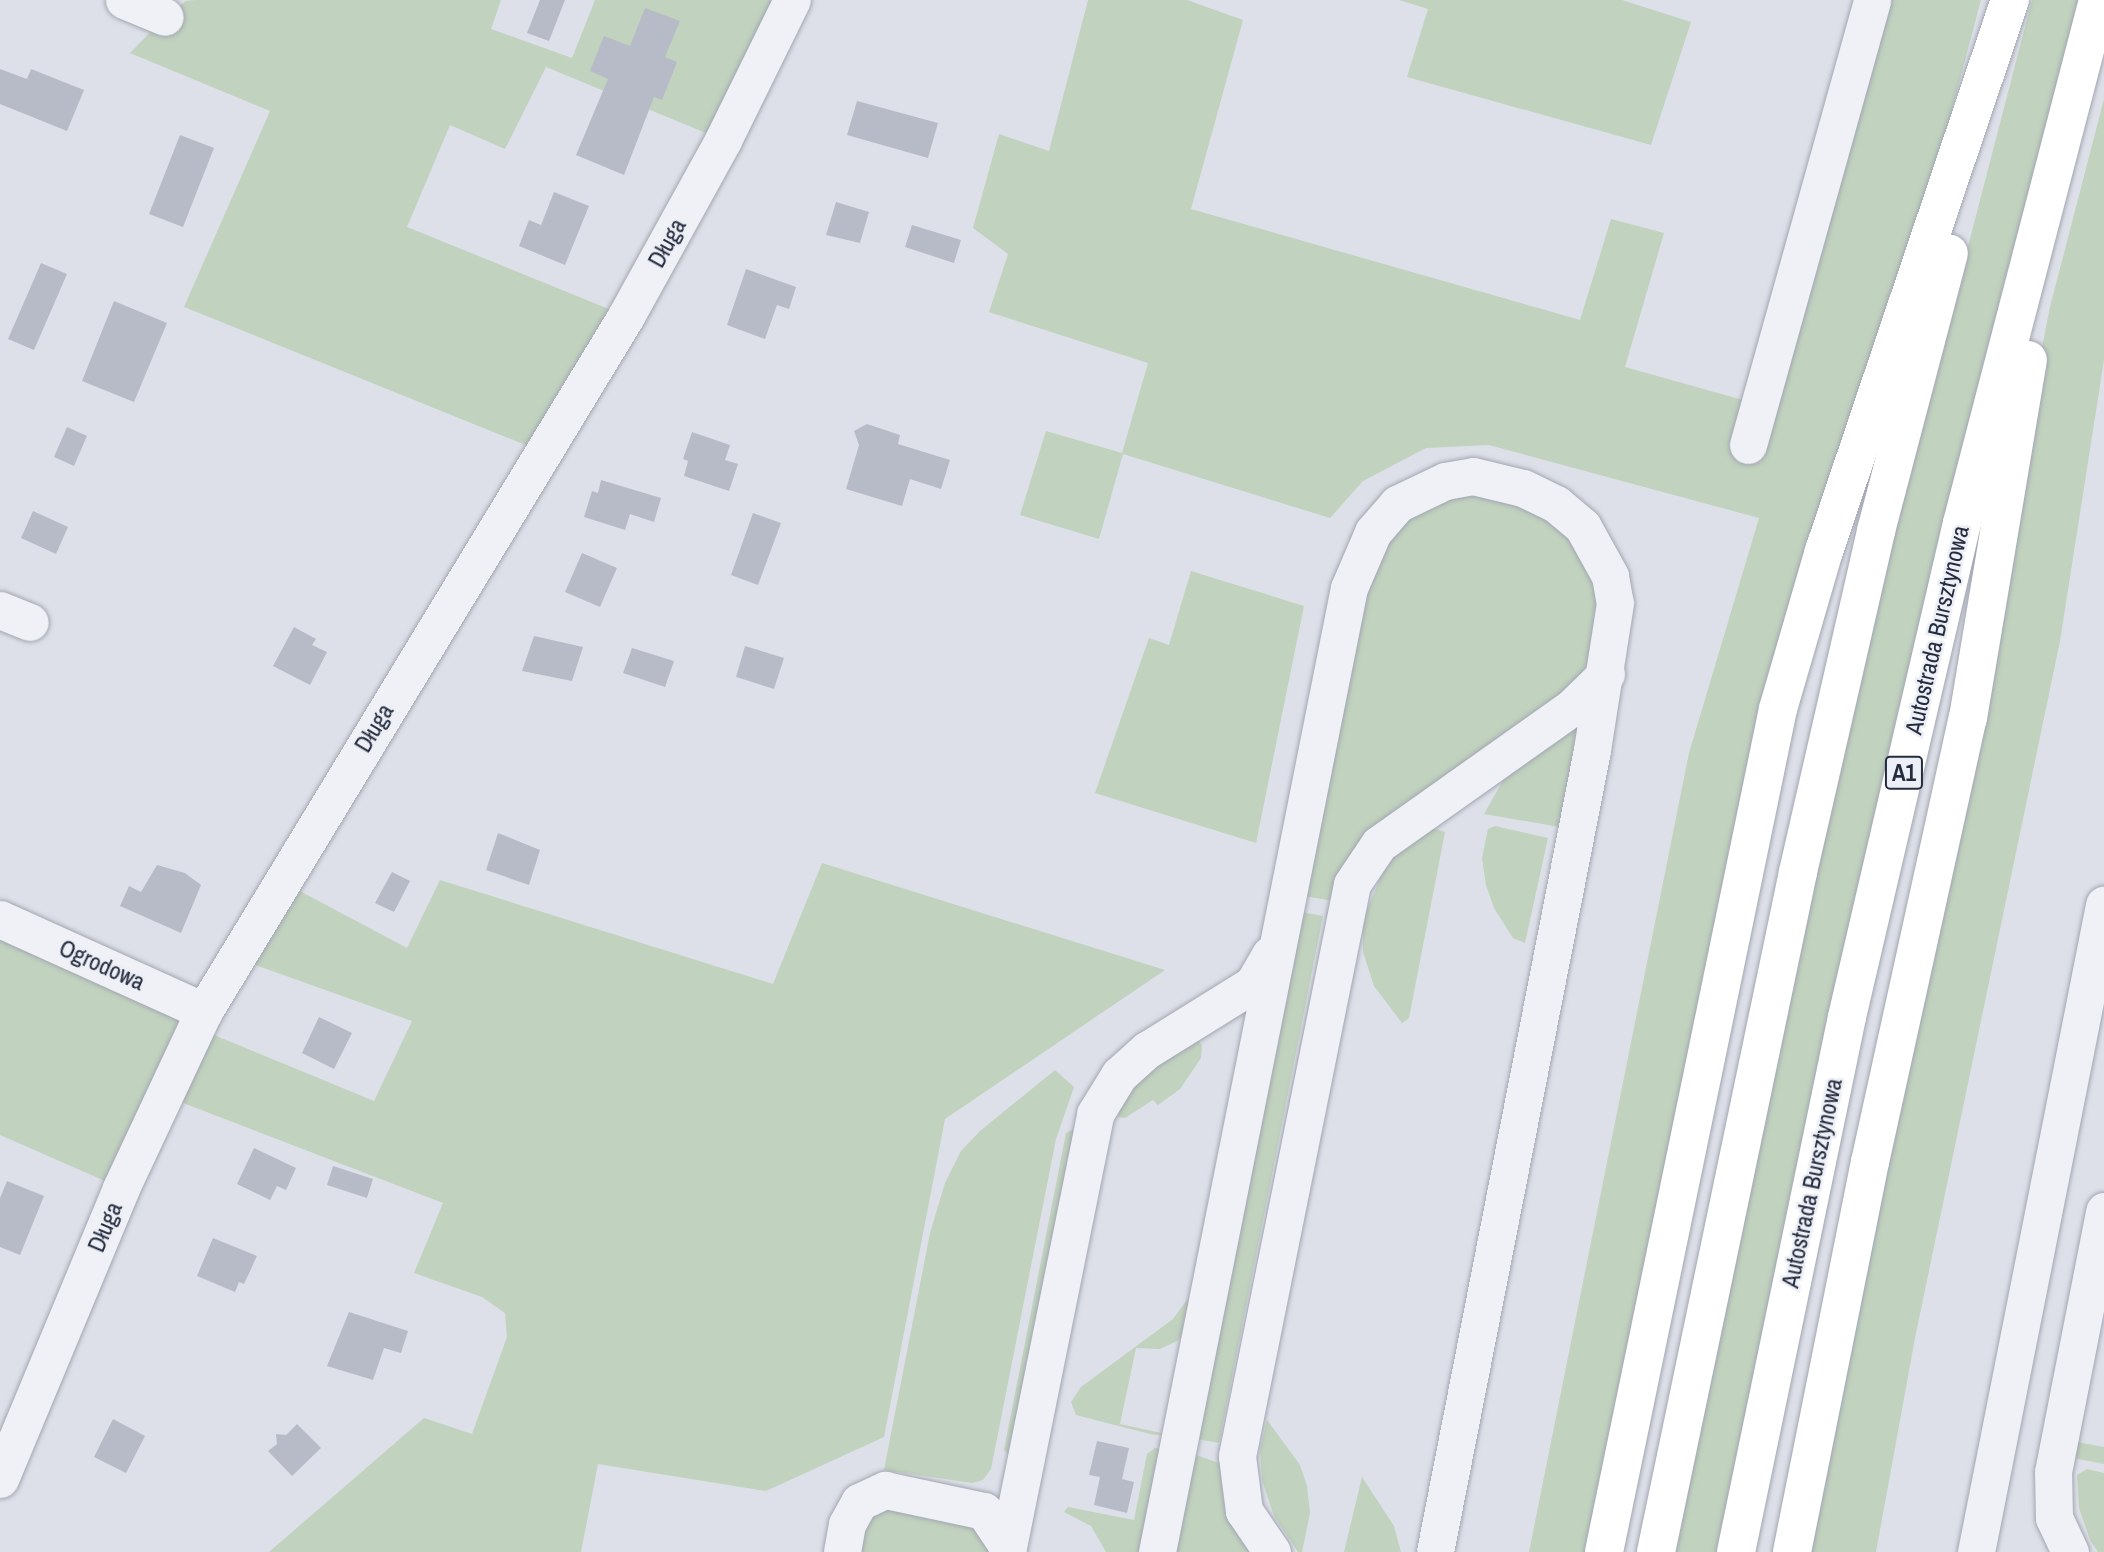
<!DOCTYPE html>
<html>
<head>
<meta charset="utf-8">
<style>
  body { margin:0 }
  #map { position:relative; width:2104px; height:1552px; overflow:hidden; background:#dde0e8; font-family:"Archivo Narrow",sans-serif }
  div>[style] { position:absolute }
  .green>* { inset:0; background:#c1d2be }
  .building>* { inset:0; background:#b7bbc7 }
  .roads { filter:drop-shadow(0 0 2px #a2a6b2) drop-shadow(0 0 2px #a2a6b2) }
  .minor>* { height:37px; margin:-18.5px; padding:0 18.5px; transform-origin:18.5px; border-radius:18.5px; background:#f0f1f6 }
  .highway>* { height:38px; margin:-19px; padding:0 19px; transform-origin:19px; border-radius:19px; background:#fff }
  span { translate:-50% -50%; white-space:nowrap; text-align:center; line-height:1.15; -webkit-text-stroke:5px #eceff5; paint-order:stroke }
  .shield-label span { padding:2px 5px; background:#eceff5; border:2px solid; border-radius:5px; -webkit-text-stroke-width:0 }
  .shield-label { font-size:23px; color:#262c3f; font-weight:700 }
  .street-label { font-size:24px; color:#262c3f }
</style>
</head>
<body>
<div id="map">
  <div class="green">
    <div style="clip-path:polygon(196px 0,501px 0,491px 29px,572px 58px,595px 0,769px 0,789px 8px,723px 140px,546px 67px,505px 149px,450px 125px,407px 227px,626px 316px,543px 452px,184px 307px,270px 111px,130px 53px,165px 17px,186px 1px)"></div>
    <div style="clip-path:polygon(1088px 0,1187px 0,1243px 20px,1191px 209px,1580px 320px,1611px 219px,1664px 233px,1625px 367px,1775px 409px,1889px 0,1981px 0,1936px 170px,1847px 440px,1587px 1552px,1529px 1552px,1689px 753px,1759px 518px,1489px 445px,1426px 448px,1363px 481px,1330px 518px,1123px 454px,1099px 539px,1020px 515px,1046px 431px,1122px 453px,1148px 363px,989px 312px,1008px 254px,973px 228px,999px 134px,1049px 151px)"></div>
    <div style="clip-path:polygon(1399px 0,1622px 0,1691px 22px,1651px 145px,1407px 77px,1428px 9px)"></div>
    <div style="clip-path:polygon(2032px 0,2079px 0,1720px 1552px,1673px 1552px,1800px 936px,1899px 512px)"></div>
    <div style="clip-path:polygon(2104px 99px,2104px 360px,2060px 641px,1915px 1338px,1876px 1552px,1804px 1552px,2050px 307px)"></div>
    <div style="clip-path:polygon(1477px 494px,1494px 494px,1554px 520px,1586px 558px,1599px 605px,1592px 654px,1577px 683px,1334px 901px,1304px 896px,1359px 610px,1390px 535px,1415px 513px,1445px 499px)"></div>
    <div style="clip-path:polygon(1191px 571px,1304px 606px,1256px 843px,1095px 793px,1149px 638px,1169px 645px)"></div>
    <div style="clip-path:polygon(1574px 724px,1580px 727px,1560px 827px,1484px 814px,1505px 777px)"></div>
    <div style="clip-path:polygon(1495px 826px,1548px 838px,1525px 943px,1513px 938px,1494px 908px,1486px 885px,1482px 858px,1488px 829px)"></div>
    <div style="clip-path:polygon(1434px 828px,1445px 832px,1409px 1018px,1402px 1023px,1374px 986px,1363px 952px,1363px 920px,1383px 871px,1396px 855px)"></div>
    <div style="clip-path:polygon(822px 863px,1165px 970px,945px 1119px,884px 1437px,766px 1491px,598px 1464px,581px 1552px,269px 1552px,424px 1418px,472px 1434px,507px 1337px,505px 1313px,482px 1297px,414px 1273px,443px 1203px,165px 1096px,121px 1188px,0 1135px,0 919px,197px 1028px,374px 1101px,412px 1021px,236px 958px,281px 881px,407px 948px,440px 880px,773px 984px)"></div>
    <div style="clip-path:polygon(1301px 912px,1323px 916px,1219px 1443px,1197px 1439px)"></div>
    <div style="clip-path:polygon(1195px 1038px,1202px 1045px,1201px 1058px,1180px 1089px,1158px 1105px,1153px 1100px,1125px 1118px,1118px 1117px,1119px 1111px,1113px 1108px,1122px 1091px)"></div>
    <div style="clip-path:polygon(1055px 1070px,1074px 1087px,1056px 1139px,991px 1469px,983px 1480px,972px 1483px,884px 1470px,930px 1233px,945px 1183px,961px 1151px,980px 1131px)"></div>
    <div style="clip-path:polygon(1075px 1128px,1010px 1456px,1004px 1450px,1066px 1133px)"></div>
    <div style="clip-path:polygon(1190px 1296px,1184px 1334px,1177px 1341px,1160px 1349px,1136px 1348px,1120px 1424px,1166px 1434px,1154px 1435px,1076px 1415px,1071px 1402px,1081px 1387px,1173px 1319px)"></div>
    <div style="clip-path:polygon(1267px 1420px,1300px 1465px,1307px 1486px,1310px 1513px,1302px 1552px,1298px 1552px,1274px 1516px,1262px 1480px,1260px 1449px)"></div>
    <div style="clip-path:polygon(2077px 1442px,2104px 1447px,2104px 1464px,2073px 1458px)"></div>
    <div style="clip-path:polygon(1155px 1448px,1163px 1450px,1142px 1552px,1106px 1552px,1091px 1526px,1064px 1512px,1068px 1507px,1134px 1520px,1147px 1454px)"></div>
    <div style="clip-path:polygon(1193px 1454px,1219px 1463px,1225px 1509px,1249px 1552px,1174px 1552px)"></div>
    <div style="clip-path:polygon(2087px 1469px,2104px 1473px,2104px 1552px,2098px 1552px,2090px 1540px,2079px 1508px,2077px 1475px)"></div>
    <div style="clip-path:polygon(1362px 1477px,1394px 1526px,1401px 1552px,1344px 1552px)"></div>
    <div style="clip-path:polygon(874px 1507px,969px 1518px,992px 1552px,855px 1552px)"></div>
  </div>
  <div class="building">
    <div style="clip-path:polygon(540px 0,565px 0,549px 41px,527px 33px)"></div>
    <div style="clip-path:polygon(645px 8px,680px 21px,665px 57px,677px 62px,662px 100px,654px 97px,624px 175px,576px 155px,608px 79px,590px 71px,604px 36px,630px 46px)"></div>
    <div style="clip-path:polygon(0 69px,27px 79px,31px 69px,84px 90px,67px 131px,0 104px)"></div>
    <div style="clip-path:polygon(857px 101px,938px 123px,928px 158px,847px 135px)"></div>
    <div style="clip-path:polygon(180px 135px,214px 148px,183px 227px,149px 214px)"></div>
    <div style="clip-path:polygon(554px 192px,589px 206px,565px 265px,519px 246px,529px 220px,541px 225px)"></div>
    <div style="clip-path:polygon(836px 202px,869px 212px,860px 243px,826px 235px)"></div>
    <div style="clip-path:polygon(912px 225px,961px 240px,954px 263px,905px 247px)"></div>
    <div style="clip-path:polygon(41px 263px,67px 274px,34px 350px,8px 339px)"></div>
    <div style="clip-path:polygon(746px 269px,796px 287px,789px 309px,777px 305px,765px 339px,727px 325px)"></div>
    <div style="clip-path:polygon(114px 301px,167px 323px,134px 402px,82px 381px)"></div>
    <div style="clip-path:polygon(867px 424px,900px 435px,898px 444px,950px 460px,941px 489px,910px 479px,902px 506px,846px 489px,859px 445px,854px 431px)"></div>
    <div style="clip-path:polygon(67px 427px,87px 436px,74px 466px,54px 457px)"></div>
    <div style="clip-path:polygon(692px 432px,730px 445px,725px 460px,738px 464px,729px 491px,684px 476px,688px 461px,683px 459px)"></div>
    <div style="clip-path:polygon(601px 480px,661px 498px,654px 522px,630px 514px,625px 530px,584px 517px,592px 491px,598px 493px)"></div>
    <div style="clip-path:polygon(33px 511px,68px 527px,56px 554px,21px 538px)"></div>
    <div style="clip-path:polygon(753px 513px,781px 523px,758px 585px,731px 575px)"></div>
    <div style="clip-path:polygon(582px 553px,617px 568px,600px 607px,565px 592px)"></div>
    <div style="clip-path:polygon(294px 627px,316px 639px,312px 645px,327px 652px,310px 685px,273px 666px)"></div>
    <div style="clip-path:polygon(534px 636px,583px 647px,572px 681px,522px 671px)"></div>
    <div style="clip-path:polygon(745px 646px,784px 658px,774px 689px,736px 677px)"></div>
    <div style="clip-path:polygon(632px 648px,674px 661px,665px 687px,623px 673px)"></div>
    <div style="clip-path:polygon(498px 833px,540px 850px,529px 885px,486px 870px)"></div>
    <div style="clip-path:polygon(157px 865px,185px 873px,201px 885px,181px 933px,120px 906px,129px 886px,141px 892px)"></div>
    <div style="clip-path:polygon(392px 872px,410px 881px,394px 912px,375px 903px)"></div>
    <div style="clip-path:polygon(319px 1017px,352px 1033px,334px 1069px,302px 1053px)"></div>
    <div style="clip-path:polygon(254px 1148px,296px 1168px,286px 1190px,277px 1186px,270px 1200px,237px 1184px)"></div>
    <div style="clip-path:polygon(333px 1166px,373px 1179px,367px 1198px,327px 1185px)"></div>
    <div style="clip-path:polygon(7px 1181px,44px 1196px,20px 1255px,0 1247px,0 1198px)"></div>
    <div style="clip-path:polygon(213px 1238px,257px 1256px,244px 1284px,239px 1282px,235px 1292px,197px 1276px)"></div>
    <div style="clip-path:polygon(349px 1312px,408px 1331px,401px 1353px,384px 1348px,373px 1380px,327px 1366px)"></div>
    <div style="clip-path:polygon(113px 1419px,145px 1436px,126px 1473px,94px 1457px)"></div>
    <div style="clip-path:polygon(297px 1424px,321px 1448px,292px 1476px,268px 1451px,277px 1444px,276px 1434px,286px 1435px)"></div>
    <div style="clip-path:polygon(1097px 1441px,1129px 1448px,1122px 1479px,1134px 1482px,1127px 1513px,1094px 1505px,1100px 1477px,1089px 1475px)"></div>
  </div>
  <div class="roads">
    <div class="minor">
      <div style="left:124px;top:0;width:44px;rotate:22.5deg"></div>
      <div style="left:1748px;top:445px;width:462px;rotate:-74.4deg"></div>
      <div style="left:0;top:610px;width:32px;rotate:22deg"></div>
      <div style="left:0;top:919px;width:224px;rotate:24.3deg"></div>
      <div style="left:0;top:1479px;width:315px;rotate:-67.4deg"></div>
      <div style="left:121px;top:1188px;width:195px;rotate:-64.9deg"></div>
      <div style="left:204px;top:1011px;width:813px;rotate:-58.73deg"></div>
      <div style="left:626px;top:316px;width:201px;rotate:-61.1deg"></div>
      <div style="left:723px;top:140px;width:156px;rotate:-63.8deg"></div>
      <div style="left:842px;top:1552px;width:28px;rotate:-80deg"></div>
      <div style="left:847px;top:1524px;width:25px;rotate:-61deg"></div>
      <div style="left:859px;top:1502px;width:29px;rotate:-25deg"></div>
      <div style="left:885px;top:1490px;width:101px;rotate:12deg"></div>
      <div style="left:984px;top:1511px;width:43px;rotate:56.3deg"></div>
      <div style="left:1007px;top:1552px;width:447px;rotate:-78.6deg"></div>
      <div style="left:1095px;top:1114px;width:46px;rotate:-58.4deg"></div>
      <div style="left:1119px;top:1075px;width:38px;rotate:-42deg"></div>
      <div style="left:1147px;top:1050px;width:125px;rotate:-31.9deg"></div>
      <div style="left:1253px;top:984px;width:34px;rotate:-60deg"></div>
      <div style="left:1157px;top:1552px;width:983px;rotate:-78.74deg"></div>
      <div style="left:1349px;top:588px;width:61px;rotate:-66.8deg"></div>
      <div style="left:1373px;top:532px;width:37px;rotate:-49deg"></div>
      <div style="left:1397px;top:504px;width:53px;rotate:-25.6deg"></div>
      <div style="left:1445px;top:481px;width:28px;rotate:-10deg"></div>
      <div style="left:1473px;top:476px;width:51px;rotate:13.5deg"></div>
      <div style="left:1523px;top:488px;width:37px;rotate:26deg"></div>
      <div style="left:1556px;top:504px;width:35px;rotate:40deg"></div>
      <div style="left:1583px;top:527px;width:56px;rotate:61.1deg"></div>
      <div style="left:1610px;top:576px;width:27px;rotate:80deg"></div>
      <div style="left:1615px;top:603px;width:149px;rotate:98.9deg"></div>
      <div style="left:1592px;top:750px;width:817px;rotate:101.08deg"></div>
      <div style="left:1272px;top:1552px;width:50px;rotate:-124.3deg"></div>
      <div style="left:1244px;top:1511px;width:55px;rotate:-97.3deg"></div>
      <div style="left:1237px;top:1456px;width:583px;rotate:-78.63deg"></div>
      <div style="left:1352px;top:884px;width:48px;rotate:-56deg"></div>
      <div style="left:1379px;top:844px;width:235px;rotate:-35.3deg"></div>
      <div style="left:1571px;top:708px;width:49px;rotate:-44.2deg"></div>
      <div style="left:1976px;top:1552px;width:660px;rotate:-78.81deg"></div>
      <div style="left:2070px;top:1552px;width:38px;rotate:-115deg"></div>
      <div style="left:2054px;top:1518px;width:46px;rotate:-91.2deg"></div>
      <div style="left:2053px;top:1472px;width:266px;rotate:-78.9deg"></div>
    </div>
    <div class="highway">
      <div style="left:1604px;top:1552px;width:861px;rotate:-78.34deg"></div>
      <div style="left:1778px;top:709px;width:165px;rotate:-73.8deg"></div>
      <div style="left:1824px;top:551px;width:582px;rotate:-71.35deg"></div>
      <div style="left:1656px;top:1552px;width:695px;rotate:-78.2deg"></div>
      <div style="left:1798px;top:872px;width:350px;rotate:-77.1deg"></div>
      <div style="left:1876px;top:531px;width:287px;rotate:-75.3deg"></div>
      <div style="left:1736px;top:1552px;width:546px;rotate:-78.28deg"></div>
      <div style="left:1847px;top:1017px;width:507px;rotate:-76.9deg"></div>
      <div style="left:1962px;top:523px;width:540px;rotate:-75.42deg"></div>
      <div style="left:1792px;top:1552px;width:398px;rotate:-78.7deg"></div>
      <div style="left:1870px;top:1162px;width:455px;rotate:-77.6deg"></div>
      <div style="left:1968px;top:718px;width:363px;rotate:-80.5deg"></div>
    </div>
  </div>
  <div class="shield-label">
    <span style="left:1904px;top:773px">A1</span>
  </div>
  <div class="street-label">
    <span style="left:667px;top:243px;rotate:-61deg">Długa</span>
    <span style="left:1937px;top:630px;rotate:-77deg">Autostrada Bursztynowa</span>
    <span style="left:374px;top:728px;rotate:-59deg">Długa</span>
    <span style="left:102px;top:965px;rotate:24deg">Ogrodowa</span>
    <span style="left:1812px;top:1183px;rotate:-78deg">Autostrada Bursztynowa</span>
    <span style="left:105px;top:1227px;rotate:-67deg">Długa</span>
  </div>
</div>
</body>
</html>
